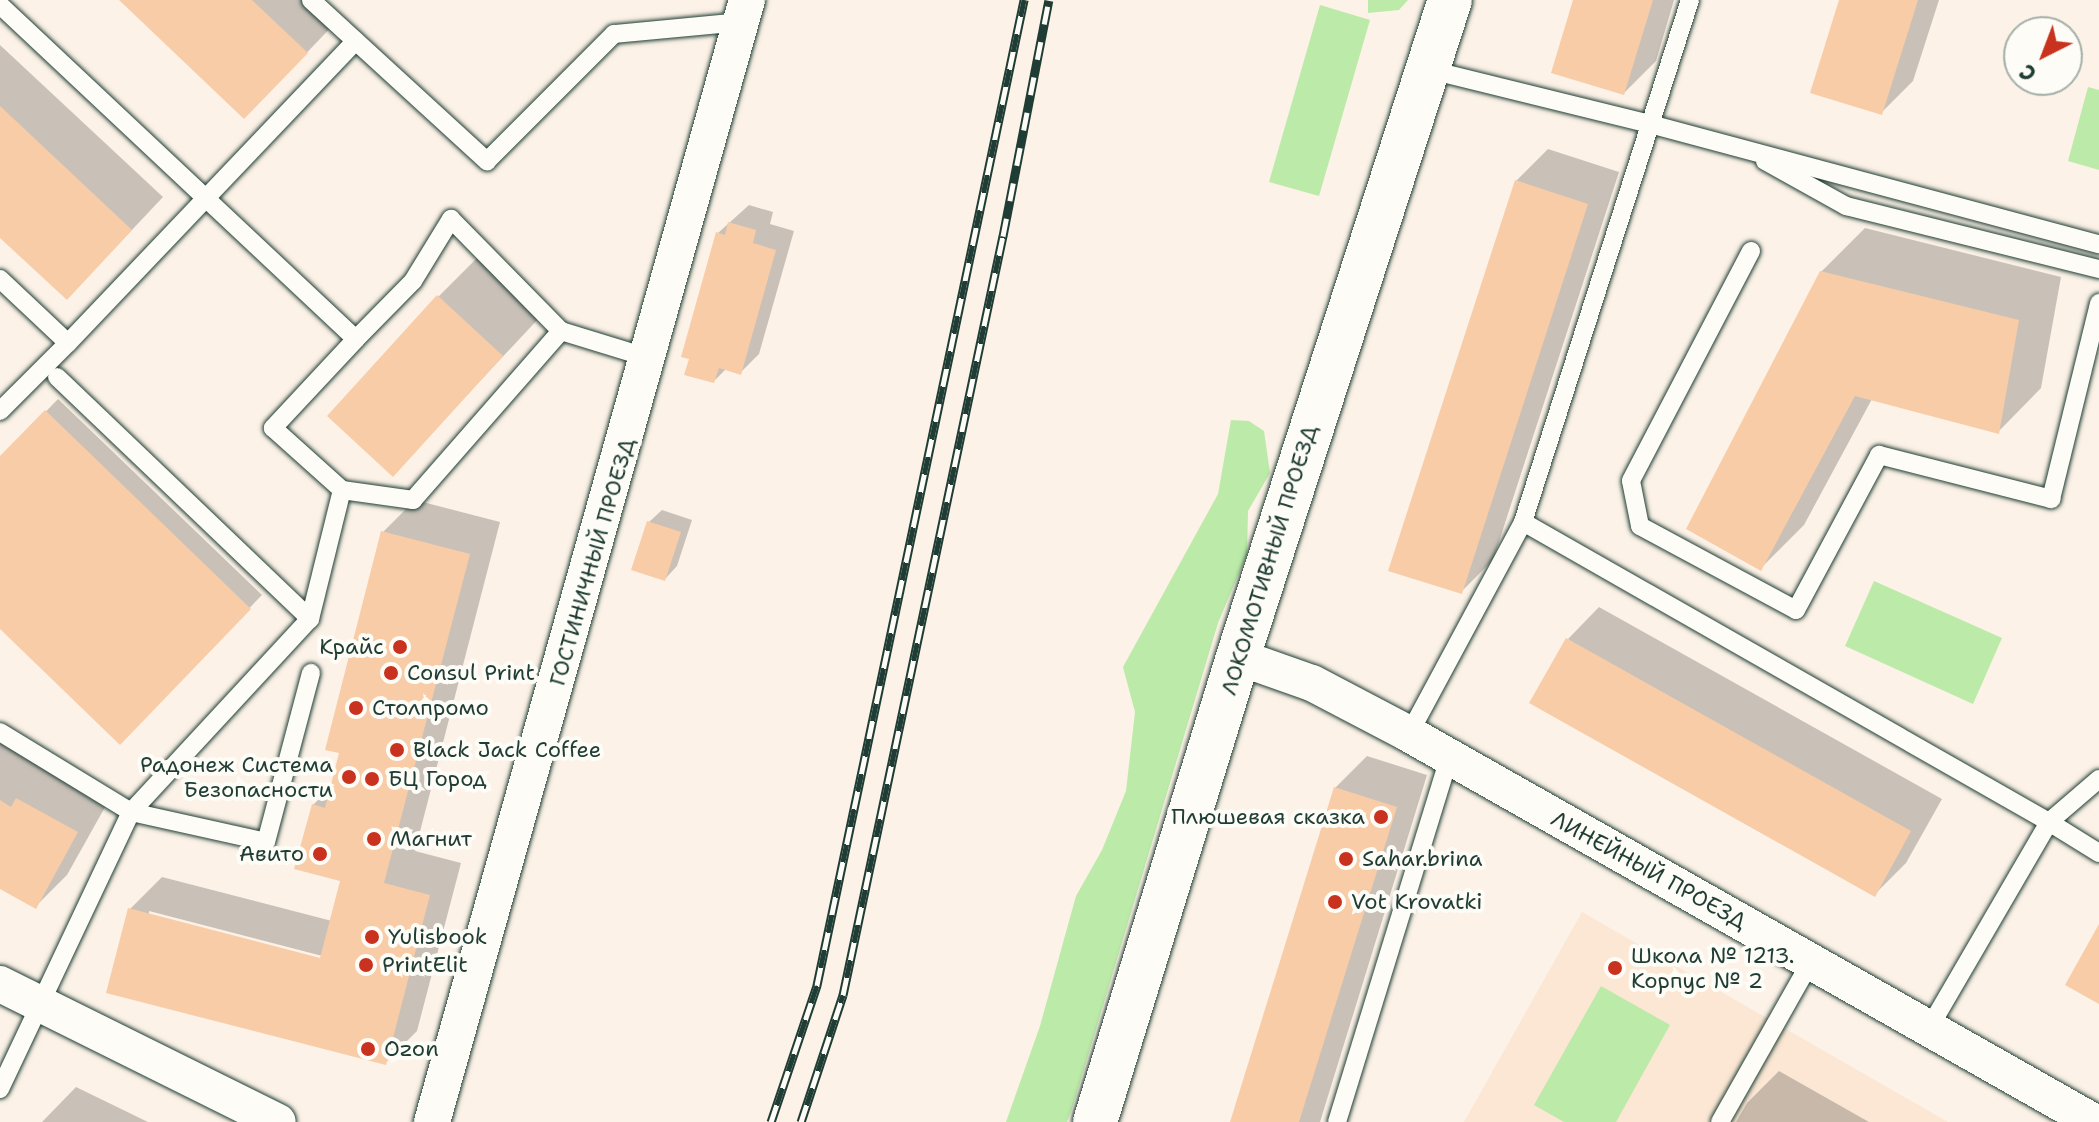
<!DOCTYPE html>
<html>
<head>
<meta charset="utf-8">
<style>
  body { margin:0 }
  #map { position:relative; width:2099px; height:1122px; overflow:hidden; background:#fcf2e7; font-family:"Shantell Sans",sans-serif }
  div>[style] { position:absolute }
  .built>* { inset:0; background:#fbe7d4 }
  .green>* { inset:0; background:#bceaa8 }
  .shadow>* { inset:0; background:#0003 }
  .building>* { inset:0; background:#f8cca7 }
  .roads { filter:drop-shadow(0 0 2px #1f3d34) drop-shadow(0 0 2px #1f3d34) }
  .lane>* { height:18px; margin:-9px; padding:0 9px; transform-origin:9px; border-radius:9px; background:#fdfcf7 }
  .street>* { height:36px; margin:-18px; padding:0 18px; transform-origin:18px; border-radius:18px; background:#fdfcf7 }
  .secondary>* { height:44px; margin:-22px; padding:0 22px; transform-origin:22px; border-radius:22px; background:#fdfcf7 }
  .rail>* { height:9px; margin-top:-4.5px; transform-origin:0; background:repeating-linear-gradient(90deg,#fdfcf7 0 18px,#1f3d34 0 36px); box-sizing:border-box; border-block:2px solid #1f3d34 }
  .dots>* { width:22px; height:22px; translate:-50% -50%; box-sizing:border-box; border:4px solid #fdfcf7; border-radius:50% }
  span { translate:-50% -50%; white-space:nowrap; text-align:center; line-height:1.15; -webkit-text-stroke:8px #fdfcf7; paint-order:stroke }
  .street-label { font-size:22px; color:#1f3d34 }
  .poi-label { font-size:22px; color:#1f3d34 }
  .right { translate:-100% -50%; text-align:right }
  .left { translate:0 -50%; text-align:left }
  .north { position:absolute; left:2003px; top:16px; width:80px; height:80px; box-sizing:border-box; background:#fdfcf7; border:2px solid #a4b0a9; border-radius:50%; rotate:222deg; font-size:22px; font-weight:700; line-height:32px; text-align:center; color:#1f3d34 }
  .north::after { content:''; display:block; margin:auto; width:28px; height:36px; background:#c8321e; clip-path:polygon(50% 0,100% 100%,50% 72%,0 100%) }
</style>
</head>
<body>
<div id="map">
  <div class="built">
    <div style="clip-path:polygon(1582px 912px,1948px 1122px,1464px 1122px)"></div>
  </div>
  <div class="green">
    <div style="clip-path:polygon(1368px 0,1408px 0,1399px 10px,1368px 13px)"></div>
    <div style="clip-path:polygon(1320px 5px,1370px 20px,1319px 196px,1269px 182px)"></div>
    <div style="clip-path:polygon(2088px 87px,2099px 90px,2099px 170px,2068px 161px)"></div>
    <div style="clip-path:polygon(1231px 420px,1249px 421px,1264px 431px,1270px 473px,1248px 511px,1247px 554px,1218px 623px,1072px 1109px,1067px 1122px,1006px 1122px,1040px 1026px,1076px 896px,1102px 850px,1126px 791px,1135px 712px,1123px 667px,1218px 494px)"></div>
    <div style="clip-path:polygon(1874px 581px,2002px 638px,1973px 704px,1845px 646px)"></div>
    <div style="clip-path:polygon(1601px 986px,1670px 1025px,1616px 1122px,1564px 1122px,1534px 1105px)"></div>
  </div>
  <div class="shadow">
    <div style="clip-path:polygon(122px 0,317px 0,338px 20px,276px 85px)"></div>
    <div style="clip-path:polygon(1575px 0,1674px 0,1656px 61px,1624px 93px)"></div>
    <div style="clip-path:polygon(1841px 0,1939px 0,1913px 81px,1881px 113px)"></div>
    <div style="clip-path:polygon(0 45px,163px 197px,98px 266px,0 235px)"></div>
    <div style="clip-path:polygon(1548px 149px,1619px 172px,1493px 560px,1461px 592px,1516px 181px)"></div>
    <div style="clip-path:polygon(749px 205px,773px 212px,770px 224px,794px 231px,759px 354px,741px 372px,727px 368px,714px 381px,718px 233px)"></div>
    <div style="clip-path:polygon(1865px 228px,2061px 277px,2041px 388px,1998px 432px,1872px 399px,1804px 525px,1760px 569px,1821px 272px)"></div>
    <div style="clip-path:polygon(477px 258px,541px 316px,393px 474px,438px 297px)"></div>
    <div style="clip-path:polygon(58px 399px,262px 595px,120px 742px,0 627px,0 459px)"></div>
    <div style="clip-path:polygon(evenodd,415px 500px,500px 522px,415px 851px,461px 863px,417px 1031px,385px 1063px,130px 909px,162px 877px,332px 921px,342px 880px,313px 805px,332px 786px,341px 752px,383px 532px,415px 500px,149px 911px,330px 958px,329px 962px,149px 916px,149px 911px)"></div>
    <div style="clip-path:polygon(662px 510px,692px 520px,677px 566px,665px 579px,649px 522px)"></div>
    <div style="clip-path:polygon(1599px 607px,1942px 799px,1906px 863px,1875px 894px,1568px 639px)"></div>
    <div style="clip-path:polygon(0 740px,109px 800px,67px 875px,35px 907px,0 887px)"></div>
    <div style="clip-path:polygon(1367px 756px,1427px 775px,1320px 1122px,1232px 1122px,1335px 788px)"></div>
    <div style="clip-path:polygon(1779px 1071px,1869px 1122px,1736px 1122px,1747px 1103px)"></div>
    <div style="clip-path:polygon(76px 1087px,148px 1122px,42px 1122px)"></div>
  </div>
  <div class="building">
    <div style="clip-path:polygon(119px 0,252px 0,308px 53px,244px 119px)"></div>
    <div style="clip-path:polygon(1573px 0,1653px 0,1624px 95px,1551px 73px)"></div>
    <div style="clip-path:polygon(1839px 0,1918px 0,1882px 115px,1810px 93px)"></div>
    <div style="clip-path:polygon(0 106px,132px 230px,67px 300px,0 238px)"></div>
    <div style="clip-path:polygon(1515px 180px,1588px 204px,1462px 594px,1388px 571px)"></div>
    <div style="clip-path:polygon(728px 222px,756px 230px,753px 243px,776px 250px,741px 375px,719px 368px,714px 383px,684px 375px,689px 359px,681px 357px,716px 232px,725px 235px)"></div>
    <div style="clip-path:polygon(1820px 271px,2019px 320px,1999px 434px,1855px 396px,1761px 571px,1686px 529px)"></div>
    <div style="clip-path:polygon(437px 295px,503px 356px,393px 477px,327px 416px)"></div>
    <div style="clip-path:polygon(45px 410px,251px 609px,120px 745px,0 629px,0 456px)"></div>
    <div style="clip-path:polygon(647px 521px,681px 532px,665px 581px,631px 570px)"></div>
    <div style="clip-path:polygon(381px 531px,470px 554px,384px 883px,430px 895px,386px 1065px,106px 993px,128px 908px,320px 958px,340px 881px,294px 869px,312px 804px,325px 808px,339px 753px,325px 750px)"></div>
    <div style="clip-path:polygon(1566px 638px,1911px 831px,1875px 897px,1529px 703px)"></div>
    <div style="clip-path:polygon(1334px 787px,1397px 807px,1299px 1122px,1230px 1122px)"></div>
    <div style="clip-path:polygon(16px 798px,78px 832px,36px 909px,0 889px,0 800px,11px 807px)"></div>
    <div style="clip-path:polygon(2099px 924px,2099px 1004px,2065px 985px)"></div>
  </div>
  <div class="roads">
    <div class="lane">
      <div style="left:311px;top:0;width:239px;rotate:42.5deg"></div>
      <div style="left:487px;top:161px;width:180px;rotate:-45deg"></div>
      <div style="left:614px;top:34px;width:127px;rotate:-5.4deg"></div>
      <div style="left:0;top:5px;width:488px;rotate:43.2deg"></div>
      <div style="left:356px;top:339px;width:81px;rotate:-45.5deg"></div>
      <div style="left:413px;top:281px;width:73px;rotate:-58.5deg"></div>
      <div style="left:451px;top:219px;width:157px;rotate:45.5deg"></div>
      <div style="left:561px;top:331px;width:92px;rotate:17.1deg"></div>
      <div style="left:1426px;top:69px;width:231px;rotate:13.8deg"></div>
      <div style="left:1650px;top:124px;width:465px;rotate:15deg"></div>
      <div style="left:1765px;top:161px;width:93px;rotate:29.1deg"></div>
      <div style="left:1846px;top:206px;width:261px;rotate:14deg"></div>
      <div style="left:1751px;top:251px;width:259px;rotate:117.6deg"></div>
      <div style="left:1631px;top:481px;width:46px;rotate:78.7deg"></div>
      <div style="left:1640px;top:526px;width:177px;rotate:28.3deg"></div>
      <div style="left:1796px;top:610px;width:176px;rotate:-61.8deg"></div>
      <div style="left:1879px;top:455px;width:178px;rotate:14.3deg"></div>
      <div style="left:2051px;top:499px;width:202px;rotate:-76.2deg"></div>
      <div style="left:0;top:279px;width:93px;rotate:43.3deg"></div>
      <div style="left:68px;top:343px;width:417px;rotate:-46.4deg"></div>
      <div style="left:356px;top:339px;width:122px;rotate:133deg"></div>
      <div style="left:273px;top:428px;width:93px;rotate:41.9deg"></div>
      <div style="left:342px;top:490px;width:72px;rotate:8deg"></div>
      <div style="left:413px;top:500px;width:225px;rotate:-48.8deg"></div>
      <div style="left:57px;top:377px;width:350px;rotate:43.7deg"></div>
      <div style="left:0;top:411px;width:96px;rotate:-45deg"></div>
      <div style="left:1523px;top:522px;width:606px;rotate:29.7deg"></div>
      <div style="left:2049px;top:822px;width:238px;rotate:120.2deg"></div>
      <div style="left:0;top:732px;width:153px;rotate:31.4deg"></div>
      <div style="left:131px;top:812px;width:138px;rotate:12.5deg"></div>
      <div style="left:266px;top:842px;width:175px;rotate:-75.1deg"></div>
      <div style="left:1409px;top:734px;width:241px;rotate:-61.7deg"></div>
      <div style="left:1523px;top:522px;width:548px;rotate:-72.26deg"></div>
      <div style="left:2099px;top:779px;width:66px;rotate:139.3deg"></div>
      <div style="left:2049px;top:822px;width:59px;rotate:31.8deg"></div>
      <div style="left:0;top:1089px;width:306px;rotate:-64.7deg"></div>
      <div style="left:131px;top:812px;width:263px;rotate:-47.2deg"></div>
      <div style="left:310px;top:619px;width:133px;rotate:-76.1deg"></div>
      <div style="left:1337px;top:1122px;width:382px;rotate:-72.9deg"></div>
      <div style="left:1720px;top:1122px;width:185px;rotate:-60.5deg"></div>
    </div>
    <div class="street">
      <div style="left:1238px;top:657px;width:78px;rotate:19.4deg"></div>
      <div style="left:1312px;top:683px;width:110px;rotate:27.7deg"></div>
      <div style="left:1409px;top:734px;width:787px;rotate:29.53deg"></div>
      <div style="left:0;top:984px;width:310px;rotate:26.4deg"></div>
      <div style="left:432px;top:1122px;width:1165px;rotate:-74.32deg"></div>
    </div>
    <div class="secondary">
      <div style="left:1095px;top:1122px;width:486px;rotate:-72.9deg"></div>
      <div style="left:1238px;top:657px;width:690px;rotate:-72.12deg"></div>
    </div>
  </div>
  <div class="rail">
    <div style="left:771px;top:1122px;width:145px;rotate:-71.4deg"></div>
    <div style="left:817px;top:985px;width:1007px;rotate:-78.13deg"></div>
    <div style="left:801px;top:1122px;width:134px;rotate:-71.7deg"></div>
    <div style="left:843px;top:995px;width:776px;rotate:-78.1deg"></div>
    <div style="left:1003px;top:236px;width:240px;rotate:-79deg"></div>
  </div>
  <div class="dots">
    <div style="left:400px;top:647px;background:#c8321e"></div>
    <div style="left:391px;top:673px;background:#c8321e"></div>
    <div style="left:356px;top:708px;background:#c8321e"></div>
    <div style="left:397px;top:750px;background:#c8321e"></div>
    <div style="left:349px;top:777px;background:#c8321e"></div>
    <div style="left:372px;top:779px;background:#c8321e"></div>
    <div style="left:1381px;top:817px;background:#c8321e"></div>
    <div style="left:374px;top:839px;background:#c8321e"></div>
    <div style="left:320px;top:854px;background:#c8321e"></div>
    <div style="left:1346px;top:859px;background:#c8321e"></div>
    <div style="left:1335px;top:902px;background:#c8321e"></div>
    <div style="left:372px;top:937px;background:#c8321e"></div>
    <div style="left:366px;top:965px;background:#c8321e"></div>
    <div style="left:1615px;top:968px;background:#c8321e"></div>
    <div style="left:368px;top:1049px;background:#c8321e"></div>
  </div>
  <div class="street-label">
    <span style="left:1269px;top:560px;rotate:-73deg">ЛОКОМОТИВНЫЙ ПРОЕЗД</span>
    <span style="left:592px;top:562px;rotate:-74deg">ГОСТИНИЧНЫЙ ПРОЕЗД</span>
    <span style="left:1649px;top:870px;rotate:29deg">ЛИНЕЙНЫЙ ПРОЕЗД</span>
  </div>
  <div class="poi-label">
    <span class="right" style="left:384px;top:647px">Крайс</span>
    <span class="left" style="left:407px;top:673px">Consul Print</span>
    <span class="left" style="left:372px;top:708px">Столпромо</span>
    <span class="left" style="left:413px;top:750px">Black Jack Coffee</span>
    <span class="right" style="left:333px;top:777px">Радонеж Система<br>Безопасности</span>
    <span class="left" style="left:388px;top:779px">БЦ Город</span>
    <span class="right" style="left:1365px;top:817px">Плюшевая сказка</span>
    <span class="left" style="left:390px;top:839px">Магнит</span>
    <span class="right" style="left:304px;top:854px">Авито</span>
    <span class="left" style="left:1362px;top:859px">Sahar.brina</span>
    <span class="left" style="left:1351px;top:902px">Vot Krovatki</span>
    <span class="left" style="left:388px;top:937px">Yulisbook</span>
    <span class="left" style="left:1631px;top:968px">Школа № 1213.<br>Корпус № 2</span>
    <span class="left" style="left:382px;top:965px">PrintElit</span>
    <span class="left" style="left:384px;top:1049px">Ozon</span>
  </div>
  <div class="north">С</div>
</div>
</body>
</html>
